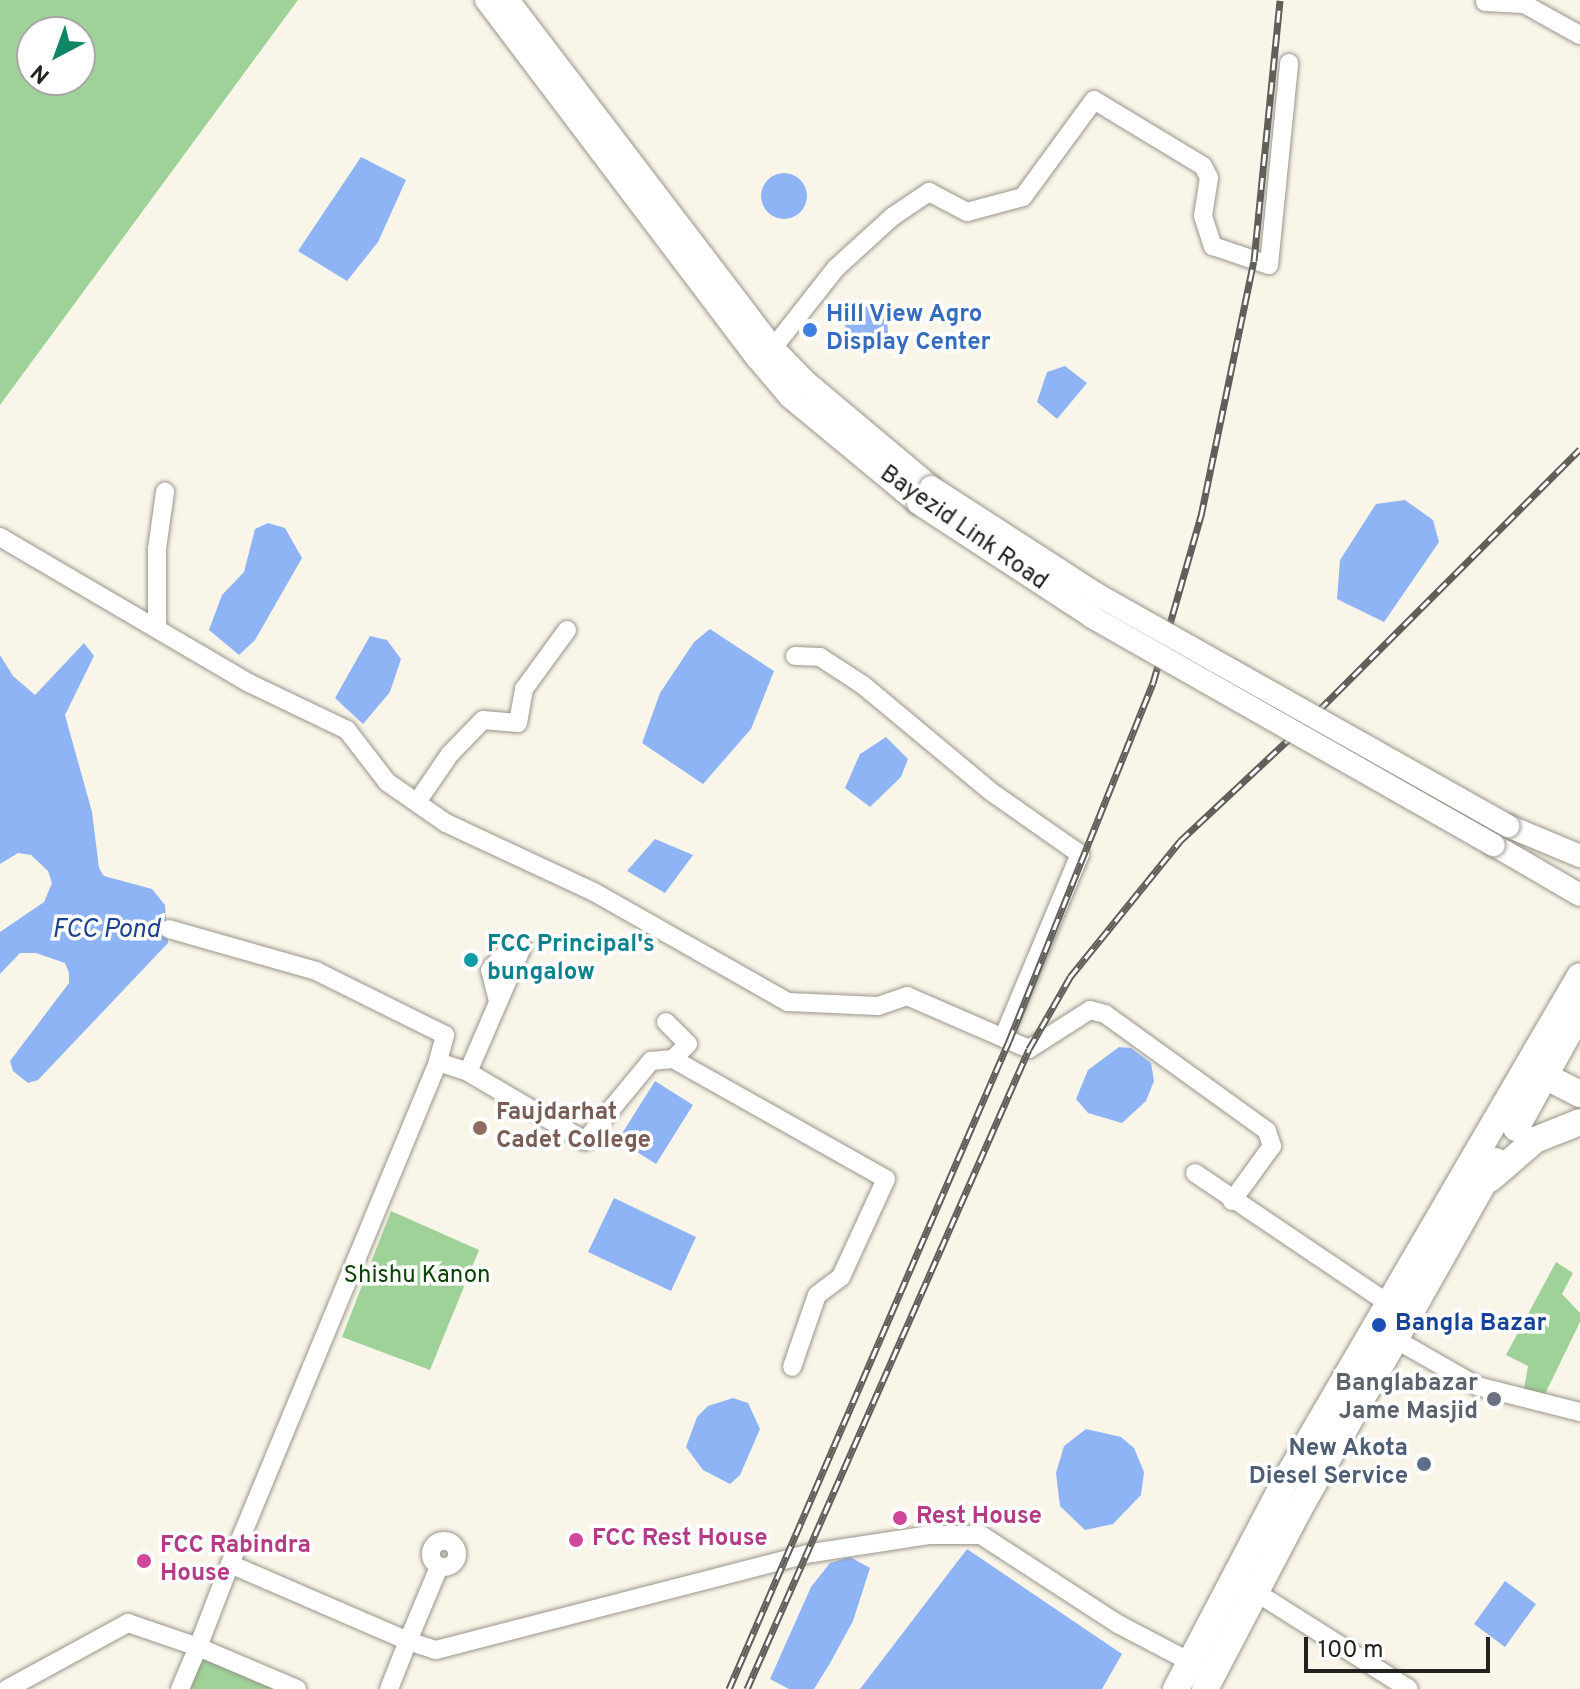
<!DOCTYPE html>
<html>
<head>
<meta charset="utf-8">
<style>
  body { margin:0 }
  #map { position:relative; width:1580px; height:1689px; overflow:hidden; background:#f9f5e9; font-family:Overpass,sans-serif }
  div>[style] { position:absolute }
  .green>* { inset:0; background:#9fd298 }
  .water>* { inset:0; background:#8fb4f6 }
  .round { border-radius:50% }
  .roads { filter:drop-shadow(0 0 2px #99958b) drop-shadow(0 0 2px #99958b) }
  .minor>* { height:18px; margin:-9px; padding:0 9px; transform-origin:9px; border-radius:9px; background:#fff }
  .minor>.ring { margin:-9px; padding:0; box-sizing:content-box; background:none; border:18px solid #fff; border-radius:50% }
  .major>* { height:22px; margin:-11px; padding:0 11px; transform-origin:11px; border-radius:11px; background:#fff }
  .highway>* { height:26px; margin:-13px; padding:0 13px; transform-origin:13px; border-radius:13px; background:#fff }
  .rail>* { height:7px; margin-top:-3.5px; transform-origin:0; background:repeating-linear-gradient(90deg,#fff 0 12px,#615f59 0 24px); box-sizing:border-box; border-block:2px solid #615f59 }
  .bridges { filter:drop-shadow(0 0 2px #99958b) drop-shadow(0 0 2px #99958b) }
  .major-bridge>* { height:22px; margin:-11px; padding:0 11px; transform-origin:11px; border-radius:11px; background:#fff }
  .dots>* { width:22px; height:22px; translate:-50% -50%; box-sizing:border-box; border:4px solid #fff; border-radius:50% }
  span { translate:-50% -50%; white-space:nowrap; text-align:center; line-height:1.15; -webkit-text-stroke:7px #fff; paint-order:stroke }
  .shop-label { font-size:24px; color:#366cbe; font-weight:700 }
  .left { translate:0 -50%; text-align:left }
  .street-label { font-size:24px; color:#23221e }
  .culture-label { font-size:24px; color:#0d838f; font-weight:700 }
  .education-label { font-size:24px; color:#785e54; font-weight:700 }
  .park-label { font-size:24px; color:#0d4405 }
  .transit-label { font-size:24px; color:#164399; font-weight:700 }
  .worship-label { font-size:24px; color:#5b616d; font-weight:700 }
  .right { translate:-100% -50%; text-align:right }
  .service-label { font-size:24px; color:#4e5e75; font-weight:700 }
  .hotel-label { font-size:24px; color:#b23c85; font-weight:700 }
  .water-label { font-size:26px; color:#1a428e; font-style:italic }
  .north { position:absolute; left:16px; top:16px; width:80px; height:80px; box-sizing:border-box; background:#fff; border:2px solid #a7a7a5; border-radius:50%; rotate:221deg; font-size:22px; font-weight:700; line-height:32px; text-align:center; color:#23221e }
  .north::after { content:''; display:block; margin:auto; width:28px; height:36px; background:#0e8666; clip-path:polygon(50% 0,100% 100%,50% 72%,0 100%) }
  .scale { position:absolute; left:1304px; top:1637px; width:186px; height:36px; box-sizing:border-box; border:4px solid #23221e; border-top:0; padding-left:10px; font-size:24px; line-height:28px; white-space:nowrap; color:#23221e; -webkit-text-stroke:6px #fff; paint-order:stroke }
</style>
</head>
<body>
<div id="map">
  <div class="green">
    <div style="clip-path:polygon(evenodd,0 0,298px 0,0 405px,0 0,32px 32px,80px 32px,80px 80px,32px 80px,32px 32px)"></div>
    <div style="clip-path:polygon(391px 1211px,479px 1250px,430px 1370px,342px 1337px)"></div>
    <div style="clip-path:polygon(1556px 1262px,1573px 1273px,1562px 1294px,1580px 1313px,1580px 1322px,1545px 1394px,1524px 1389px,1528px 1366px,1506px 1355px)"></div>
    <div style="clip-path:polygon(203px 1655px,280px 1689px,190px 1689px)"></div>
  </div>
  <div class="water">
    <div style="clip-path:polygon(361px 157px,406px 180px,378px 242px,347px 281px,298px 251px)"></div>
    <div class="round" style="left:761px;top:173px;width:46px;height:46px"></div>
    <div style="clip-path:polygon(868px 305px,887px 318px,888px 333px,873px 348px,858px 352px,843px 342px,846px 322px)"></div>
    <div style="clip-path:polygon(1065px 366px,1087px 383px,1057px 419px,1037px 402px,1047px 372px)"></div>
    <div style="clip-path:polygon(1405px 500px,1433px 520px,1439px 542px,1384px 622px,1337px 599px,1340px 560px,1376px 504px)"></div>
    <div style="clip-path:polygon(268px 523px,285px 528px,302px 558px,255px 640px,239px 655px,209px 630px,222px 595px,244px 572px,255px 529px)"></div>
    <div style="clip-path:polygon(710px 629px,774px 671px,751px 729px,703px 784px,642px 743px,660px 693px,694px 642px)"></div>
    <div style="clip-path:polygon(370px 636px,387px 640px,401px 659px,390px 692px,363px 724px,335px 698px)"></div>
    <div style="clip-path:polygon(84px 643px,94px 656px,65px 715px,92px 812px,99px 868px,104px 876px,152px 889px,165px 905px,168px 943px,38px 1080px,28px 1083px,13px 1071px,10px 1061px,69px 983px,69px 973px,65px 963px,36px 953px,20px 953px,0 974px,0 932px,44px 902px,52px 883px,48px 871px,31px 855px,18px 853px,0 864px,0 655px,13px 676px,35px 695px)"></div>
    <div style="clip-path:polygon(886px 737px,908px 759px,901px 777px,870px 807px,845px 788px,860px 754px)"></div>
    <div style="clip-path:polygon(655px 839px,693px 855px,665px 893px,627px 871px)"></div>
    <div style="clip-path:polygon(1119px 1047px,1131px 1048px,1151px 1063px,1154px 1081px,1146px 1101px,1122px 1123px,1088px 1113px,1076px 1099px,1088px 1070px)"></div>
    <div style="clip-path:polygon(655px 1081px,693px 1105px,656px 1164px,618px 1140px)"></div>
    <div style="clip-path:polygon(614px 1198px,696px 1237px,671px 1291px,588px 1252px)"></div>
    <div style="clip-path:polygon(733px 1398px,748px 1403px,760px 1429px,740px 1475px,730px 1484px,703px 1470px,686px 1447px,697px 1417px,708px 1406px)"></div>
    <div style="clip-path:polygon(1086px 1429px,1121px 1437px,1134px 1448px,1144px 1472px,1141px 1495px,1113px 1524px,1085px 1530px,1060px 1506px,1056px 1473px,1064px 1446px)"></div>
    <div style="clip-path:polygon(967px 1549px,1122px 1654px,1102px 1689px,860px 1689px)"></div>
    <div style="clip-path:polygon(850px 1557px,870px 1568px,853px 1621px,829px 1665px,814px 1689px,789px 1689px,770px 1679px,811px 1587px,830px 1563px)"></div>
    <div style="clip-path:polygon(1505px 1581px,1536px 1604px,1505px 1647px,1474px 1624px)"></div>
  </div>
  <div class="roads">
    <div class="minor">
      <div style="left:1485px;top:2px;width:39px;rotate:3deg"></div>
      <div style="left:1524px;top:4px;width:64px;rotate:29deg"></div>
      <div style="left:773px;top:348px;width:102px;rotate:-51.8deg"></div>
      <div style="left:836px;top:268px;width:76px;rotate:-42.3deg"></div>
      <div style="left:892px;top:217px;width:45px;rotate:-34deg"></div>
      <div style="left:929px;top:192px;width:43px;rotate:27.8deg"></div>
      <div style="left:967px;top:212px;width:58px;rotate:-15deg"></div>
      <div style="left:1023px;top:197px;width:120px;rotate:-53.8deg"></div>
      <div style="left:1094px;top:100px;width:127px;rotate:31.2deg"></div>
      <div style="left:1203px;top:166px;width:13px;rotate:63deg"></div>
      <div style="left:1209px;top:178px;width:38px;rotate:99deg"></div>
      <div style="left:1203px;top:216px;width:32px;rotate:72deg"></div>
      <div style="left:1213px;top:246px;width:59px;rotate:18.7deg"></div>
      <div style="left:1269px;top:265px;width:203px;rotate:-84.3deg"></div>
      <div style="left:0;top:537px;width:289px;rotate:30.4deg"></div>
      <div style="left:249px;top:683px;width:109px;rotate:25.6deg"></div>
      <div style="left:347px;top:730px;width:66px;rotate:52.4deg"></div>
      <div style="left:387px;top:782px;width:72px;rotate:34.8deg"></div>
      <div style="left:446px;top:823px;width:163px;rotate:25deg"></div>
      <div style="left:594px;top:892px;width:223px;rotate:29.6deg"></div>
      <div style="left:788px;top:1002px;width:90px;rotate:2.5deg"></div>
      <div style="left:878px;top:1006px;width:31px;rotate:-19deg"></div>
      <div style="left:907px;top:996px;width:133px;rotate:23.5deg"></div>
      <div style="left:1029px;top:1049px;width:72px;rotate:-32.6deg"></div>
      <div style="left:1090px;top:1010px;width:16px;rotate:15deg"></div>
      <div style="left:1105px;top:1014px;width:200px;rotate:35.8deg"></div>
      <div style="left:1267px;top:1131px;width:16px;rotate:72deg"></div>
      <div style="left:1272px;top:1146px;width:68px;rotate:126deg"></div>
      <div style="left:157px;top:626px;width:77px;rotate:-90deg"></div>
      <div style="left:157px;top:549px;width:58px;rotate:-82deg"></div>
      <div style="left:795px;top:656px;width:25px;rotate:2deg"></div>
      <div style="left:820px;top:657px;width:51px;rotate:33.1deg"></div>
      <div style="left:863px;top:685px;width:165px;rotate:39.8deg"></div>
      <div style="left:990px;top:791px;width:110px;rotate:35deg"></div>
      <div style="left:1080px;top:854px;width:199px;rotate:112.7deg"></div>
      <div style="left:417px;top:802px;width:58px;rotate:-55.5deg"></div>
      <div style="left:450px;top:754px;width:47px;rotate:-45.9deg"></div>
      <div style="left:483px;top:720px;width:35px;rotate:5deg"></div>
      <div style="left:518px;top:723px;width:35px;rotate:-80deg"></div>
      <div style="left:524px;top:689px;width:73px;rotate:-53.9deg"></div>
      <div style="left:169px;top:929px;width:153px;rotate:15.9deg"></div>
      <div style="left:316px;top:971px;width:144px;rotate:26.4deg"></div>
      <div style="left:445px;top:1035px;width:28px;rotate:105deg"></div>
      <div style="left:498px;top:1001px;width:32px;rotate:-104deg"></div>
      <div style="left:490px;top:970px;width:23px;rotate:-47deg"></div>
      <div style="left:506px;top:953px;width:17px;rotate:-21deg"></div>
      <div style="left:666px;top:1022px;width:31px;rotate:45deg"></div>
      <div style="left:688px;top:1044px;width:21px;rotate:135deg"></div>
      <div style="left:468px;top:1072px;width:136px;rotate:-66.6deg"></div>
      <div style="left:1195px;top:1173px;width:238px;rotate:34deg"></div>
      <div style="left:1395px;top:1339px;width:95px;rotate:29.8deg"></div>
      <div style="left:1477px;top:1386px;width:106px;rotate:14.2deg"></div>
      <div class="ring" style="left:431px;top:1541px;width:8px;height:8px"></div>
      <div style="left:230px;top:1564px;width:543px;rotate:-67.49deg"></div>
      <div style="left:438px;top:1062px;width:32px;rotate:18deg"></div>
      <div style="left:468px;top:1072px;width:136px;rotate:30.5deg"></div>
      <div style="left:585px;top:1141px;width:104px;rotate:-50.5deg"></div>
      <div style="left:651px;top:1061px;width:22px;rotate:-5deg"></div>
      <div style="left:673px;top:1059px;width:244px;rotate:29.4deg"></div>
      <div style="left:886px;top:1179px;width:108px;rotate:114.7deg"></div>
      <div style="left:841px;top:1277px;width:30px;rotate:143deg"></div>
      <div style="left:817px;top:1295px;width:76px;rotate:109.1deg"></div>
      <div style="left:1254px;top:1591px;width:183px;rotate:32.3deg"></div>
      <div style="left:7px;top:1689px;width:138px;rotate:-28.6deg"></div>
      <div style="left:128px;top:1623px;width:74px;rotate:18.9deg"></div>
      <div style="left:198px;top:1647px;width:46px;rotate:113.2deg"></div>
      <div style="left:297px;top:1689px;width:108px;rotate:-157deg"></div>
      <div style="left:198px;top:1647px;width:89px;rotate:-68.9deg"></div>
      <div style="left:230px;top:1564px;width:194px;rotate:23.4deg"></div>
      <div style="left:408px;top:1641px;width:80px;rotate:-67.3deg"></div>
      <div style="left:389px;top:1689px;width:52px;rotate:-68.4deg"></div>
      <div style="left:408px;top:1641px;width:29px;rotate:18deg"></div>
      <div style="left:436px;top:1650px;width:388px;rotate:-14.5deg"></div>
      <div style="left:812px;top:1553px;width:118px;rotate:-8.7deg"></div>
      <div style="left:929px;top:1535px;width:52px"></div>
      <div style="left:981px;top:1535px;width:163px;rotate:33deg"></div>
      <div style="left:1118px;top:1624px;width:93px;rotate:27.7deg"></div>
    </div>
    <div class="major">
      <div style="left:486px;top:0;width:449px;rotate:52.9deg"></div>
      <div style="left:757px;top:358px;width:51px;rotate:49.8deg"></div>
      <div style="left:790px;top:397px;width:166px;rotate:39.6deg"></div>
      <div style="left:508px;top:0;width:437px;rotate:52.7deg"></div>
      <div style="left:773px;top:348px;width:47px;rotate:45.9deg"></div>
      <div style="left:806px;top:382px;width:163px;rotate:40deg"></div>
      <div style="left:1508px;top:826px;width:78px;rotate:22.6deg"></div>
      <div style="left:1494px;top:845px;width:99px;rotate:30.2deg"></div>
    </div>
    <div class="highway">
      <div style="left:1533px;top:1070px;width:53px;rotate:27.1deg"></div>
      <div style="left:1516px;top:1128px;width:132px;rotate:-61.1deg"></div>
      <div style="left:1490px;top:1179px;width:60px;rotate:-40.9deg"></div>
      <div style="left:1535px;top:1140px;width:48px;rotate:-21.8deg"></div>
      <div style="left:1176px;top:1689px;width:238px;rotate:-62.3deg"></div>
      <div style="left:1287px;top:1478px;width:581px;rotate:-59.73deg"></div>
      <div style="left:1205px;top:1689px;width:201px;rotate:-62.4deg"></div>
      <div style="left:1298px;top:1511px;width:402px;rotate:-60.5deg"></div>
    </div>
  </div>
  <div class="rail">
    <div style="left:729px;top:1689px;width:706px;rotate:-66.63deg"></div>
    <div style="left:1009px;top:1041px;width:386px;rotate:-68.1deg"></div>
    <div style="left:1153px;top:683px;width:174px;rotate:-74deg"></div>
    <div style="left:1201px;top:516px;width:260px;rotate:-78.3deg"></div>
    <div style="left:1254px;top:261px;width:262px;rotate:-84.3deg"></div>
    <div style="left:747px;top:1689px;width:699px;rotate:-66.22deg"></div>
    <div style="left:1029px;top:1049px;width:83px;rotate:-60.3deg"></div>
    <div style="left:1070px;top:977px;width:175px;rotate:-51deg"></div>
    <div style="left:1180px;top:841px;width:167px;rotate:-43.1deg"></div>
    <div style="left:1302px;top:727px;width:393px;rotate:-45deg"></div>
  </div>
  <div class="bridges">
    <div class="major-bridge">
      <div style="left:931px;top:487px;width:199px;rotate:32.9deg"></div>
      <div style="left:1098px;top:595px;width:471px;rotate:29.4deg"></div>
      <div style="left:918px;top:503px;width:208px;rotate:33.2deg"></div>
      <div style="left:1092px;top:617px;width:462px;rotate:29.6deg"></div>
    </div>
  </div>
  <div class="dots">
    <div style="left:810px;top:330px;background:#3f7fe0"></div>
    <div style="left:471px;top:960px;background:#0f9aa8"></div>
    <div style="left:480px;top:1128px;background:#8d6e63"></div>
    <div style="left:1379px;top:1325px;background:#1a4fb4"></div>
    <div style="left:1494px;top:1399px;background:#6b7280"></div>
    <div style="left:1424px;top:1464px;background:#5c6f8a"></div>
    <div style="left:900px;top:1518px;background:#d1479c"></div>
    <div style="left:576px;top:1540px;background:#d1479c"></div>
    <div style="left:144px;top:1561px;background:#d1479c"></div>
  </div>
  <div class="shop-label">
    <span class="left" style="left:826px;top:330px">Hill View Agro<br>Display Center</span>
  </div>
  <div class="street-label">
    <span style="left:963px;top:529px;rotate:35deg">Bayezid Link Road</span>
  </div>
  <div class="culture-label">
    <span class="left" style="left:487px;top:960px">FCC Principal's<br>bungalow</span>
  </div>
  <div class="education-label">
    <span class="left" style="left:496px;top:1128px">Faujdarhat<br>Cadet College</span>
  </div>
  <div class="park-label">
    <span style="left:417px;top:1277px">Shishu Kanon</span>
  </div>
  <div class="transit-label">
    <span class="left" style="left:1395px;top:1325px">Bangla Bazar</span>
  </div>
  <div class="worship-label">
    <span class="right" style="left:1478px;top:1399px">Banglabazar<br>Jame Masjid</span>
  </div>
  <div class="service-label">
    <span class="right" style="left:1408px;top:1464px">New Akota<br>Diesel Service</span>
  </div>
  <div class="hotel-label">
    <span class="left" style="left:916px;top:1518px">Rest House</span>
    <span class="left" style="left:592px;top:1540px">FCC Rest House</span>
    <span class="left" style="left:160px;top:1561px">FCC Rabindra<br>House</span>
  </div>
  <div class="water-label">
    <span style="left:106px;top:931px">FCC Pond</span>
  </div>
  <div class="north">N</div>
  <div class="scale">100 m</div>
</div>
</body>
</html>
